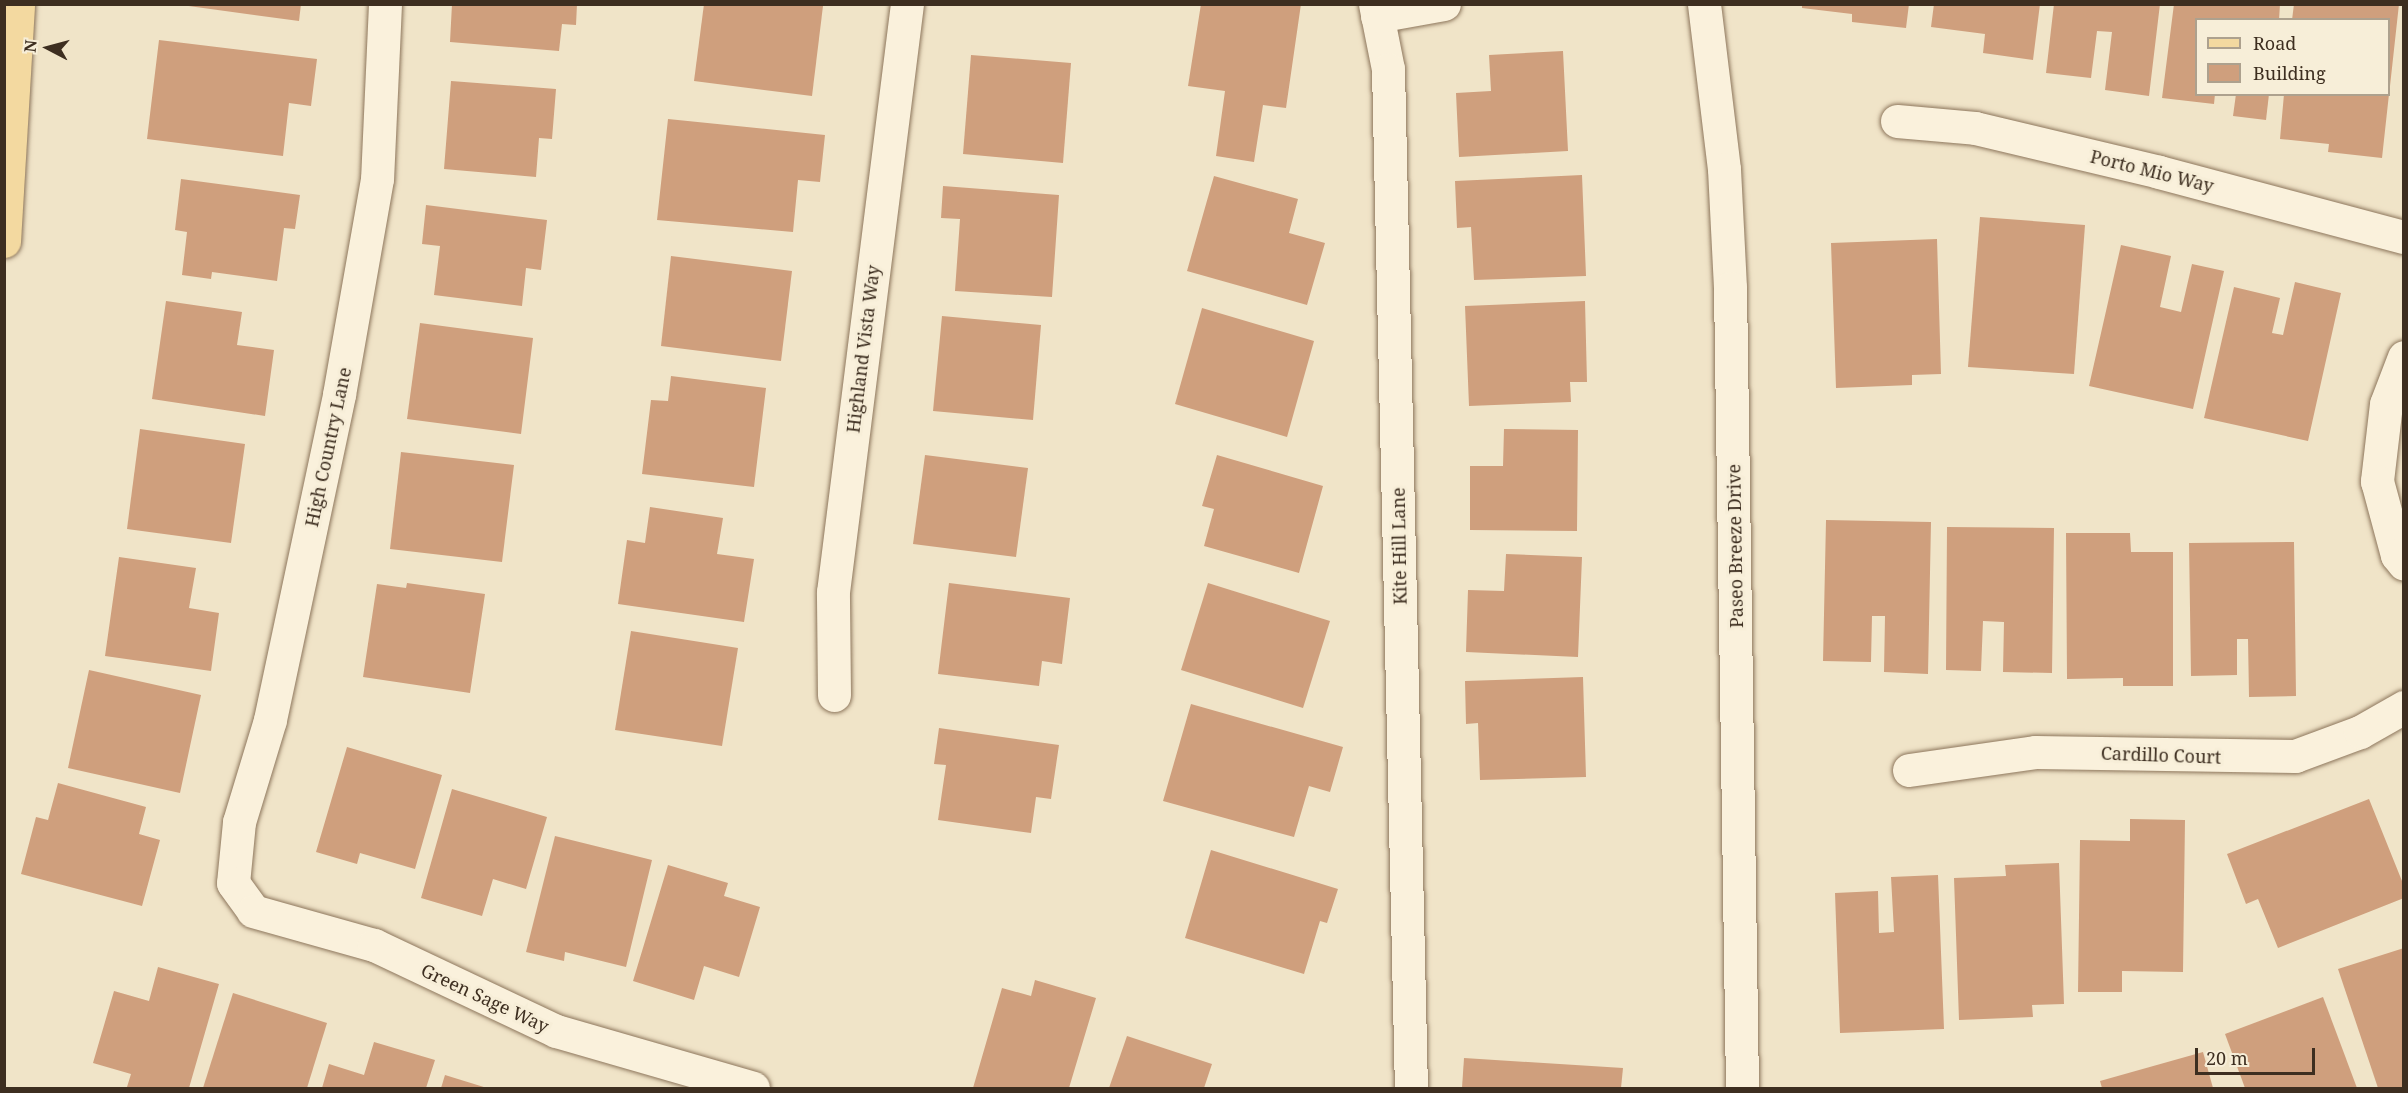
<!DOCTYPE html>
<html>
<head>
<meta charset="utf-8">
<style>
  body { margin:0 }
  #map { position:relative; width:2408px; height:1093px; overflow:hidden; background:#f0e4c8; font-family:"Noto Serif",serif }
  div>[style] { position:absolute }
  .building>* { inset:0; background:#cf9f7d }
  .roads { filter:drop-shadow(0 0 2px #8d765c) drop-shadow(0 0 2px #8d765c) }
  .minor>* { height:33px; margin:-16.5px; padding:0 16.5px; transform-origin:16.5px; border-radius:16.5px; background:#faf1dc }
  .major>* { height:33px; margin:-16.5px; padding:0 16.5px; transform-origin:16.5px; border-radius:16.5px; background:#f3d9a0 }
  span { translate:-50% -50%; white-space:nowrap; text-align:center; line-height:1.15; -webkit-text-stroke:6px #f7eed8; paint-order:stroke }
  .street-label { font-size:18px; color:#3d2e20 }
  .frame { position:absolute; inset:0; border:6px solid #3d2e20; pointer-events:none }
  .legend { position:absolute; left:2195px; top:18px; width:195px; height:78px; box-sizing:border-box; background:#f7eed8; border:2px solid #ada18e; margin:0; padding:8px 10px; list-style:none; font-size:18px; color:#3d2e20 }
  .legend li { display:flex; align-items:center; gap:12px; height:30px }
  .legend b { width:30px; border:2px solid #ada18e }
  .north { position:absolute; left:18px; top:18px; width:60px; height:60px; -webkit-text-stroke:4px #f7eed8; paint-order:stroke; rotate:276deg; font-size:16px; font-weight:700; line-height:24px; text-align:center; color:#3d2e20 }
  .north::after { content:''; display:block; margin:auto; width:21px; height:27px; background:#3d2e20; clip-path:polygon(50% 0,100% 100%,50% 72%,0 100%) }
  .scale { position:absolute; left:2195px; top:1048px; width:120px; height:27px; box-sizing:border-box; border:3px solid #3d2e20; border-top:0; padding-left:8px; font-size:18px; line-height:21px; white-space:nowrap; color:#3d2e20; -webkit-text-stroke:4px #f7eed8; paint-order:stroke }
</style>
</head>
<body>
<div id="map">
  <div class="building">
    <div style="clip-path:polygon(174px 4px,301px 4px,299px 21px)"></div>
    <div style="clip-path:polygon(452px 4px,577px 4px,576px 25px,562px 24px,559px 51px,450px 42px)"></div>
    <div style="clip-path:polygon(704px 4px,823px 6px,812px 96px,694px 81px)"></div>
    <div style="clip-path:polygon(1201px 4px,1301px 4px,1286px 108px,1263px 105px,1254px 162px,1216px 156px,1225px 91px,1188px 86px)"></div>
    <div style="clip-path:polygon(1802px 4px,1909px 4px,1906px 28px,1852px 22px,1852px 14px,1802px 8px)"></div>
    <div style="clip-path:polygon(1934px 4px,2040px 4px,2033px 60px,1983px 53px,1985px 34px,1931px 27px)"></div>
    <div style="clip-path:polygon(2054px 4px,2160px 4px,2149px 96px,2105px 90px,2112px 32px,2097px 31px,2091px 78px,2046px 73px)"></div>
    <div style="clip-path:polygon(2174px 4px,2280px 4px,2279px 20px,2196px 20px,2196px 94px,2215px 94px,2214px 104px,2162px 98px)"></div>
    <div style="clip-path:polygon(2294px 4px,2399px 4px,2390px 86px,2388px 20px,2292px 20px)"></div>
    <div style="clip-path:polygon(159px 40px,317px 59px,311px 106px,289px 103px,283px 156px,147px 139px)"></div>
    <div style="clip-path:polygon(1563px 51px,1568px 151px,1459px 157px,1456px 93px,1491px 91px,1489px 55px)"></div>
    <div style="clip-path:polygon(971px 55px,1071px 63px,1063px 163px,963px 154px)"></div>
    <div style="clip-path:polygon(451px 81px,556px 89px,552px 139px,539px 138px,536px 177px,444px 169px)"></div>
    <div style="clip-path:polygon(2236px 94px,2269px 94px,2266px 120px,2233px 116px)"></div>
    <div style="clip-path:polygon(2284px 94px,2389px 94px,2382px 158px,2328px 152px,2329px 144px,2280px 139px)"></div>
    <div style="clip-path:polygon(668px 119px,825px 135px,820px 182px,798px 180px,793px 232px,657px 220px)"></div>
    <div style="clip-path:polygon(1582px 175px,1586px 276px,1474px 280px,1471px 227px,1457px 228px,1455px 181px)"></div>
    <div style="clip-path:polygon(1214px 176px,1298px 199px,1289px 233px,1325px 243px,1307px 305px,1187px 271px)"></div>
    <div style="clip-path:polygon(181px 179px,300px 195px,295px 229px,284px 228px,277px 281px,212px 272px,211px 279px,182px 275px,187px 232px,175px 230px)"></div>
    <div style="clip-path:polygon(943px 186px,1059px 195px,1052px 297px,955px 291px,960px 219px,941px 218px)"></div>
    <div style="clip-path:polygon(426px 205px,547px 220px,541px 270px,526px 268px,522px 306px,434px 295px,440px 246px,422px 244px)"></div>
    <div style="clip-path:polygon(1980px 217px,2085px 225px,2074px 374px,1968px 367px)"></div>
    <div style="clip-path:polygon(1937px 239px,1941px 374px,1912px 375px,1912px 385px,1836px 388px,1831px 243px)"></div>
    <div style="clip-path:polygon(2121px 245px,2171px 256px,2160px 307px,2181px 312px,2192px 264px,2224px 271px,2193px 409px,2089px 386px)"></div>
    <div style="clip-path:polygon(671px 256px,792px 271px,781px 361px,661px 346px)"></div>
    <div style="clip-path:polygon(2295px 282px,2341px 293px,2308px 441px,2204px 418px,2234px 287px,2280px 298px,2272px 333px,2283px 335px)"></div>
    <div style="clip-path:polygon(166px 301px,242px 312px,237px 345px,274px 350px,265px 416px,152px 399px)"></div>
    <div style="clip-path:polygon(1585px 301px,1587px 382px,1570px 382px,1571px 402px,1469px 406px,1465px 306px)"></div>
    <div style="clip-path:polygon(1202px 308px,1314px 341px,1287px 437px,1175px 404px)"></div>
    <div style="clip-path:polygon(942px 316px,1041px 325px,1033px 420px,933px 411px)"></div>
    <div style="clip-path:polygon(420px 323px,533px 338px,521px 434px,407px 419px)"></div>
    <div style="clip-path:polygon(671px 376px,766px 388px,754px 487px,642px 474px,651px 400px,668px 401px)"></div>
    <div style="clip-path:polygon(140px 429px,245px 444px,231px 543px,127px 529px)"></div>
    <div style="clip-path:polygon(1504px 429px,1578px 430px,1577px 531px,1470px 530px,1470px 466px,1503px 466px)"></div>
    <div style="clip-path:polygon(401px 452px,514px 465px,502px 562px,390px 549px)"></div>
    <div style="clip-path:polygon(925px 455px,1028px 468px,1016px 557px,913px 544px)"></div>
    <div style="clip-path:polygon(1217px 455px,1323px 486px,1299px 573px,1204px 546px,1214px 509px,1202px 506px)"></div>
    <div style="clip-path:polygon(650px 507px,723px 518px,717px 554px,754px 559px,744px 622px,618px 604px,627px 540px,645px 543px)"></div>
    <div style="clip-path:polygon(1826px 520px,1931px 522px,1928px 674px,1884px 672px,1885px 616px,1872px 616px,1871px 662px,1823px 661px)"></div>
    <div style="clip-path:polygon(1947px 527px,2054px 528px,2052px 673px,2003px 672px,2004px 622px,1983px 621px,1981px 671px,1946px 670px)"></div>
    <div style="clip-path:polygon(2066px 533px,2130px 533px,2131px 552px,2173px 552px,2173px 686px,2123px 686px,2123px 678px,2067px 679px)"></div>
    <div style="clip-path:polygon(2294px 542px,2296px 696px,2249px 697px,2248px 639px,2237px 639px,2237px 675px,2191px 676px,2189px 543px)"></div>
    <div style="clip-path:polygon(1506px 554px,1582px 557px,1578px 657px,1466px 652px,1468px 590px,1504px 591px)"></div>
    <div style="clip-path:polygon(119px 557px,196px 568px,189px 608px,219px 613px,211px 671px,105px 656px)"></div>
    <div style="clip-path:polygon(407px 583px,485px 594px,470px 693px,363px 677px,377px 584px,406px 588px)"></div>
    <div style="clip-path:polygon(949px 583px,1070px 598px,1062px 664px,1042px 661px,1039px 686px,938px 674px)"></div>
    <div style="clip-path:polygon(1208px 583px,1330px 621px,1303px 708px,1181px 670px)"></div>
    <div style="clip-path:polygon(631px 631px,738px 648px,722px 746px,615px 730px)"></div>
    <div style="clip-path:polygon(89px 670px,201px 695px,180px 793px,68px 768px)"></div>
    <div style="clip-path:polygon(1583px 677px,1586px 777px,1480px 780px,1478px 723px,1466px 724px,1465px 681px)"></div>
    <div style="clip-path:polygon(1191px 704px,1343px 747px,1330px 792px,1309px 786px,1294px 837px,1163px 801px)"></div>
    <div style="clip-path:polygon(939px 728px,1059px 745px,1051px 799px,1036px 797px,1031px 833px,938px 820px,946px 765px,934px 764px)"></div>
    <div style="clip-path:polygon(347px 747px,442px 775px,415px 869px,360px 853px,357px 864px,316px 852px)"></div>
    <div style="clip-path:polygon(58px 783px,146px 807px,139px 834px,160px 840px,142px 906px,21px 874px,36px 817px,48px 820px)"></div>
    <div style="clip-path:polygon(452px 789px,547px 817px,526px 889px,493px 879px,482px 916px,421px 898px)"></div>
    <div style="clip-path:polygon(2369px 799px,2404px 886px,2404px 898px,2278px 948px,2258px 899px,2246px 904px,2227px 854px)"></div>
    <div style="clip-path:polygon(2130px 819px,2185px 820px,2183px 972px,2122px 971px,2122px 992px,2078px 992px,2080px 840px,2130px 841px)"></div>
    <div style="clip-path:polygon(555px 836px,652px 860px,626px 967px,565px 952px,564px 961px,526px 952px)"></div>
    <div style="clip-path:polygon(1211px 850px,1338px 889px,1327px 923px,1320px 921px,1304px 974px,1185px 938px)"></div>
    <div style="clip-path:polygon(2059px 863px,2064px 1004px,2032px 1005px,2033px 1017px,1959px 1020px,1954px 878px,2006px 876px,2005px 865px)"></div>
    <div style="clip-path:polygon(668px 865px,728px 883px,724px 896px,760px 907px,739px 977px,704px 966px,694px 1000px,633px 981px)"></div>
    <div style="clip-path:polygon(1938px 875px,1944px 1029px,1840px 1033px,1835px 893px,1878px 891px,1879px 933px,1894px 932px,1891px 877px)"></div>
    <div style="clip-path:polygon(2404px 948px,2404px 1088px,2378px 1088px,2338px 969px)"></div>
    <div style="clip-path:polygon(158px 967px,219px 984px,189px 1088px,134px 1088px,127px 1087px,131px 1074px,93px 1063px,114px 991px,149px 1001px)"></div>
    <div style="clip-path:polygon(1035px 980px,1096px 998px,1069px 1088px,973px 1088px,1002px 988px,1031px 996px)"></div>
    <div style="clip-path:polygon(233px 993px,327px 1023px,307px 1088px,203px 1088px)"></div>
    <div style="clip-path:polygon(2323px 997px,2357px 1088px,2245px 1088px,2225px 1034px)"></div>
    <div style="clip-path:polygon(1127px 1036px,1212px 1064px,1204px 1088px,1109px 1088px)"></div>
    <div style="clip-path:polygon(374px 1042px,435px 1060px,426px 1088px,322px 1088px,329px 1064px,364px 1075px)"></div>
    <div style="clip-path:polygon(2203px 1052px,2213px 1088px,2102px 1088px,2100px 1081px)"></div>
    <div style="clip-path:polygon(1464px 1058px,1623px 1068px,1621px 1088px,1462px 1088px)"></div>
    <div style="clip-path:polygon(445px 1075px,487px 1088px,441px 1088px)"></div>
  </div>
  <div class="roads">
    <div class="minor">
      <div style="left:385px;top:4px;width:175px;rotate:92.6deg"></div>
      <div style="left:377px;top:179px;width:219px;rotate:100deg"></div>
      <div style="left:339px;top:395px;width:332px;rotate:102deg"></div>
      <div style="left:270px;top:720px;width:107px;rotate:106.9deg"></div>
      <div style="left:239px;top:822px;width:61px;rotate:95.6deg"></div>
      <div style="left:233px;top:883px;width:34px;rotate:54deg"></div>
      <div style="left:253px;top:911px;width:126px;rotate:15.7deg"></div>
      <div style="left:374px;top:945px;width:201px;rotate:25.3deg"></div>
      <div style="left:556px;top:1031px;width:205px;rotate:16.1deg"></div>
      <div style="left:1375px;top:4px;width:66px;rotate:78.7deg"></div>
      <div style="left:1388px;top:69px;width:1019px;rotate:88.71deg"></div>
      <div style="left:1704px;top:4px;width:166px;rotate:83.1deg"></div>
      <div style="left:1724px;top:169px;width:119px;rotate:87.1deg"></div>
      <div style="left:1730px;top:288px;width:800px;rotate:89.14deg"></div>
      <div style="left:1377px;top:16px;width:68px;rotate:-10.2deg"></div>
      <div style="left:1897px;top:121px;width:78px;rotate:5.1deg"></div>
      <div style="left:1975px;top:128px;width:189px;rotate:13.4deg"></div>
      <div style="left:2159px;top:172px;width:253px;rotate:14.9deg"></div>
      <div style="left:2404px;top:357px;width:50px;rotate:111deg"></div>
      <div style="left:2386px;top:404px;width:78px;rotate:96.7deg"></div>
      <div style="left:2377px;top:481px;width:77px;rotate:74.9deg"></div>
      <div style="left:2397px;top:555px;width:11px;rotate:52deg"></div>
      <div style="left:834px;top:695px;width:103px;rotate:-90.6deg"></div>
      <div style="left:833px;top:592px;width:593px;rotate:-82.83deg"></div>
      <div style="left:1909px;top:770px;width:127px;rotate:-8.1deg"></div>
      <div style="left:2035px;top:752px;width:260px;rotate:0.9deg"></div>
      <div style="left:2295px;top:756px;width:69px;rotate:-20.3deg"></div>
      <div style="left:2360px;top:732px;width:51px;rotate:-29.6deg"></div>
    </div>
    <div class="major">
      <div style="left:4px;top:241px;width:237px;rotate:-86.6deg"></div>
    </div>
  </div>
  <div class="street-label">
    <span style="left:2152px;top:171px;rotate:14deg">Porto Mio Way</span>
    <span style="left:863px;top:349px;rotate:-83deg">Highland Vista Way</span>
    <span style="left:328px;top:447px;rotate:-78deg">High Country Lane</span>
    <span style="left:1399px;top:546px;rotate:-91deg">Kite Hill Lane</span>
    <span style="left:1735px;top:546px;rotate:-91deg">Paseo Breeze Drive</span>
    <span style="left:2161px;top:755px;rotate:2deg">Cardillo Court</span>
    <span style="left:485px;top:998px;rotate:25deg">Green Sage Way</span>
  </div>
  <div class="frame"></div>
  <ul class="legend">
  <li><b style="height:8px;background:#f3d9a0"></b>Road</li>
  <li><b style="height:16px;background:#cf9f7d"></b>Building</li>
  </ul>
  <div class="north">N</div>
  <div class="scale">20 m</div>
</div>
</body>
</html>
